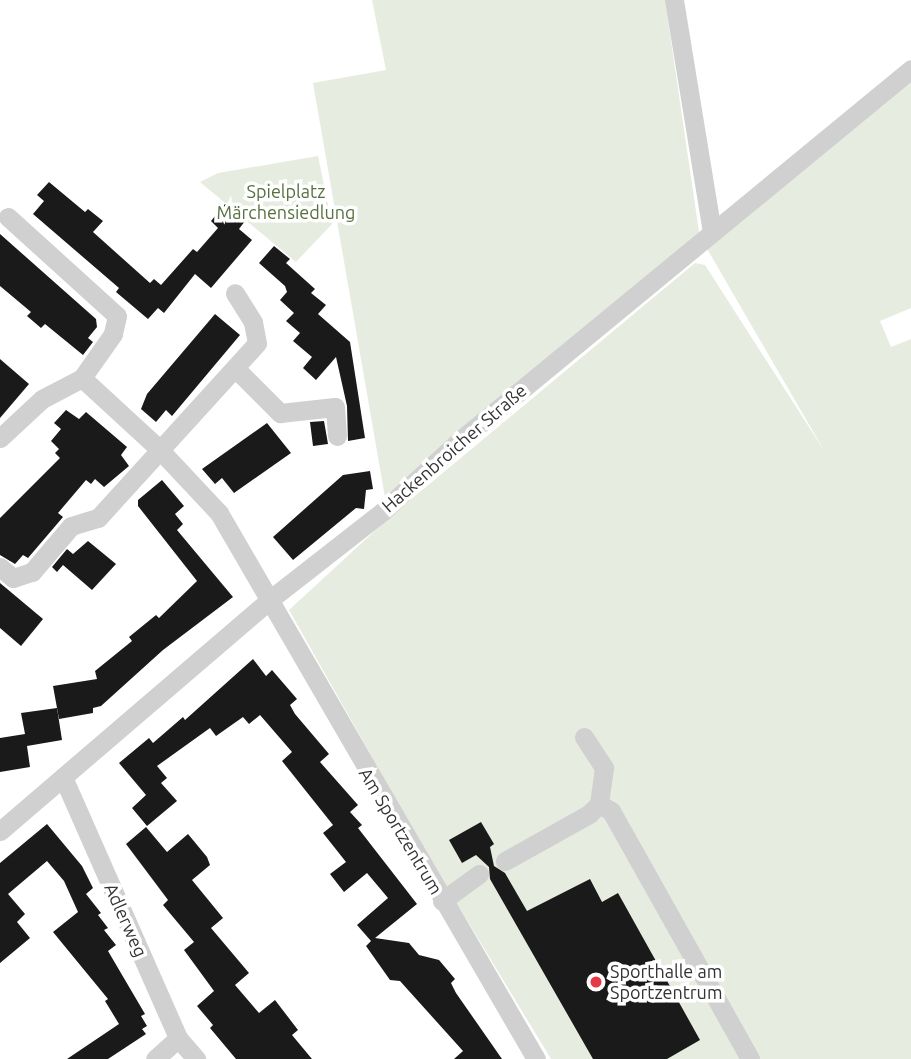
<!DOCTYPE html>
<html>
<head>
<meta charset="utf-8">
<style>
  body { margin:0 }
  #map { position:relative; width:911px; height:1059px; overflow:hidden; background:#fff; font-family:Ubuntu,sans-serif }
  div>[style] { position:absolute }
  .green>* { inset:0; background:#e6ecdf }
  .building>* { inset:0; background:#1a1a1a }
  .minor>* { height:19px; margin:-9.5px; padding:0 9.5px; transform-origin:9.5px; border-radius:9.5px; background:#d0d0d0 }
  .dots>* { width:19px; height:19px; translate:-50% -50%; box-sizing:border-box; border:4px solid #fff; border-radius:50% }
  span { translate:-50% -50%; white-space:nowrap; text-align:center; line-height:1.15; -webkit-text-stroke:7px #fff; paint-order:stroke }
  .park-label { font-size:18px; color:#56703f }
  .street-label { font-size:18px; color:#333 }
  .poi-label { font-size:18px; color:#333 }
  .left { translate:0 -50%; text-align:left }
</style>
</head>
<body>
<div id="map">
  <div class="green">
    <div style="clip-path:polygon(372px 0,665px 0,699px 232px,386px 503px,313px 83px,386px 70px)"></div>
    <div style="clip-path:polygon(911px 78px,911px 308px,880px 321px,891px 347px,911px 339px,911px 1059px,551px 1059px,425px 851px,289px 610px,391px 516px,695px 263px,705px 265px,825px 452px,706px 247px)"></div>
    <div style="clip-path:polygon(318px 156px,332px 224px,296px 262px,200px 182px,218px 173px)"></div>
  </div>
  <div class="building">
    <div style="clip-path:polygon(49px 182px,85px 212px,88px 209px,103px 221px,93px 232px,150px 283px,154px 279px,161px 285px,193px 249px,197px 252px,218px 228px,211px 221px,225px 204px,245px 221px,239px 229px,252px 240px,211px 288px,195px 274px,164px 313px,158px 308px,148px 319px,116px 292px,119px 288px,33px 214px,44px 201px,37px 195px)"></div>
    <div style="clip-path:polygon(0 234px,96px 319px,97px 327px,88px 338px,93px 342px,83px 355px,45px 324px,41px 328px,27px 316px,31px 312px,0 286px)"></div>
    <div style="clip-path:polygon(274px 246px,290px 259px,286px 263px,315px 289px,311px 293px,326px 305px,318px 314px,350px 342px,365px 438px,348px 441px,347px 406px,336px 357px,316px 380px,303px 368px,312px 357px,293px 341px,300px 333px,286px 321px,294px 313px,280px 300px,287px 292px,285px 286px,259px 263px)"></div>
    <div style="clip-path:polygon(215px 314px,240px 335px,172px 416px,166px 410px,156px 422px,141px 409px,147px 394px)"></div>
    <div style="clip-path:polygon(0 359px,29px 384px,0 418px)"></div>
    <div style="clip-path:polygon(66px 410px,79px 419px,86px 412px,127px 447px,121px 455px,129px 466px,104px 487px,95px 479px,91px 484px,86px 480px,58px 513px,63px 517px,28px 558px,23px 555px,15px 564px,0 555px,0 518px,60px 458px,55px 453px,59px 449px,51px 441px,61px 429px,54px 423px)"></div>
    <div style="clip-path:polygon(324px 421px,328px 444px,313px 446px,310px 422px)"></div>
    <div style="clip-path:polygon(267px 423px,291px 453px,234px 493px,222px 478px,215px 484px,202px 469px)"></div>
    <div style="clip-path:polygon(370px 471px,373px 489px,366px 490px,364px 509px,356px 508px,293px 560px,273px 537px,343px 475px)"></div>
    <div style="clip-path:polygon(162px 480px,184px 506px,175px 514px,183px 524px,177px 530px,233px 597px,163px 650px,101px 706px,93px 708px,93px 713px,59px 719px,53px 686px,97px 679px,95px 671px,132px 641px,129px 637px,156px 615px,159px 618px,197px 581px,138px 506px,138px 500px)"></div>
    <div style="clip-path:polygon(88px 541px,116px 564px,92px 590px,63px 565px,57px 572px,52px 567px,67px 549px,73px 554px)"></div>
    <div style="clip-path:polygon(0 583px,43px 619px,21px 646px,0 628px)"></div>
    <div style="clip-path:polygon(253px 659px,266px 676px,272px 670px,297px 699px,290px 705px,295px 714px,329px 754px,320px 762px,358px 805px,350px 812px,362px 825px,358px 828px,417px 904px,375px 938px,409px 943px,419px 955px,439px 960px,455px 979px,451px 983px,456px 993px,502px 1059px,454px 1059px,463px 1051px,400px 981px,390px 980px,366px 946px,371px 941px,357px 925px,388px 898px,367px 873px,344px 892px,330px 874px,346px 862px,323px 833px,333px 825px,282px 761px,292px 752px,260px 715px,249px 724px,243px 717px,216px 736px,210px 728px,157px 766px,167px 778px,161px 783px,177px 801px,147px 826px,132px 808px,146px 795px,119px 763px,149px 738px,153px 743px,183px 717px,185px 720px)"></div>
    <div style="clip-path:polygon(57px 708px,62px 740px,27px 746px,30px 767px,0 772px,0 738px,25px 734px,21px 713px)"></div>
    <div style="clip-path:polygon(481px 822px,494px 844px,490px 847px,494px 866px,505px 873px,527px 911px,590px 879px,602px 902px,618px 893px,700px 1040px,667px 1059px,593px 1059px,490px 879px,489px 867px,476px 855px,462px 863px,449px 840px)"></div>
    <div style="clip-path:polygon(47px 824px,82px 866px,93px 888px,86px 894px,101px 913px,98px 915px,108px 928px,104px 930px,116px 945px,108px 951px,145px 1014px,141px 1016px,147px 1026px,142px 1029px,146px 1034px,108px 1059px,67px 1059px,119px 1024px,105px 1001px,108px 999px,53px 932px,78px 912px,64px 881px,47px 861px,8px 894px,25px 914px,17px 922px,30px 938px,0 963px,0 863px)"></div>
    <div style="clip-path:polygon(146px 827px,167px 852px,188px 834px,207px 857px,210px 865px,192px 880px,223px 918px,211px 928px,249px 973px,235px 985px,259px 1013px,275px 1000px,298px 1030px,292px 1035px,312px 1059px,236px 1059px,210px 1028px,213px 1025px,197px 1006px,214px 991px,184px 950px,194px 942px,163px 905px,168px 900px,126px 844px)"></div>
  </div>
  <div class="minor">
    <div style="left:674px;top:0;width:234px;rotate:80.7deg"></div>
    <div style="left:8px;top:217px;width:147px;rotate:42.2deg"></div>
    <div style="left:117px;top:316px;width:18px;rotate:103deg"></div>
    <div style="left:113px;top:334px;width:54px;rotate:125.2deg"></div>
    <div style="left:82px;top:378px;width:103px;rotate:42.6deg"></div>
    <div style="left:158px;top:448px;width:89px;rotate:46.8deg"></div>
    <div style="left:219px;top:513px;width:631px;rotate:59.86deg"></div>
    <div style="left:235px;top:368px;width:64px;rotate:45deg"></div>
    <div style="left:280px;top:413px;width:55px;rotate:-6.2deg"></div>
    <div style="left:335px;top:407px;width:29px;rotate:86deg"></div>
    <div style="left:0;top:438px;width:57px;rotate:-42.9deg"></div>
    <div style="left:42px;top:399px;width:45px;rotate:-27.7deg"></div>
    <div style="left:0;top:567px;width:17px;rotate:40deg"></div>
    <div style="left:13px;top:578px;width:20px;rotate:-18deg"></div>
    <div style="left:32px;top:572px;width:60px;rotate:-49.7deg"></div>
    <div style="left:71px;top:526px;width:28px;rotate:-17deg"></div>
    <div style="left:98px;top:518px;width:236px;rotate:-47.7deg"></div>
    <div style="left:257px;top:343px;width:21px;rotate:-101deg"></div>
    <div style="left:253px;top:322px;width:34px;rotate:-122deg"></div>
    <div style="left:584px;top:737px;width:37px;rotate:57deg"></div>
    <div style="left:604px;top:768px;width:36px;rotate:98deg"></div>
    <div style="left:599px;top:804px;width:14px;rotate:30deg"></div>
    <div style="left:611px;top:811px;width:284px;rotate:60.7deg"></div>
    <div style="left:63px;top:777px;width:285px;rotate:66.2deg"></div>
    <div style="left:178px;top:1038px;width:28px;rotate:49deg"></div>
    <div style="left:0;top:831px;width:353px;rotate:-40.6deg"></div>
    <div style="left:268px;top:601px;width:146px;rotate:-38deg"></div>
    <div style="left:383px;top:511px;width:103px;rotate:-42.6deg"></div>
    <div style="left:459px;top:441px;width:585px;rotate:-39.45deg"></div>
    <div style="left:505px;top:861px;width:96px;rotate:-29.2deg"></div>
    <div style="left:589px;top:814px;width:14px;rotate:-45deg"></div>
    <div style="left:442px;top:901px;width:46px;rotate:-36.1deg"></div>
    <div style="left:155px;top:1059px;width:31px;rotate:-42deg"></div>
  </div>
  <div class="dots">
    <div style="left:596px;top:982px;background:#e63946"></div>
  </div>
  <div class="park-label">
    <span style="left:286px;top:202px">Spielplatz<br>Märchensiedlung</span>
  </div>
  <div class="street-label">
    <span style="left:454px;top:448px;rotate:-41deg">Hackenbroicher Straße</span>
    <span style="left:401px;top:831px;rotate:59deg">Am Sportzentrum</span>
    <span style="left:126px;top:920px;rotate:66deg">Adlerweg</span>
  </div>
  <div class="poi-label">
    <span class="left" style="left:610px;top:982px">Sporthalle am<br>Sportzentrum</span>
  </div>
</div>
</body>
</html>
